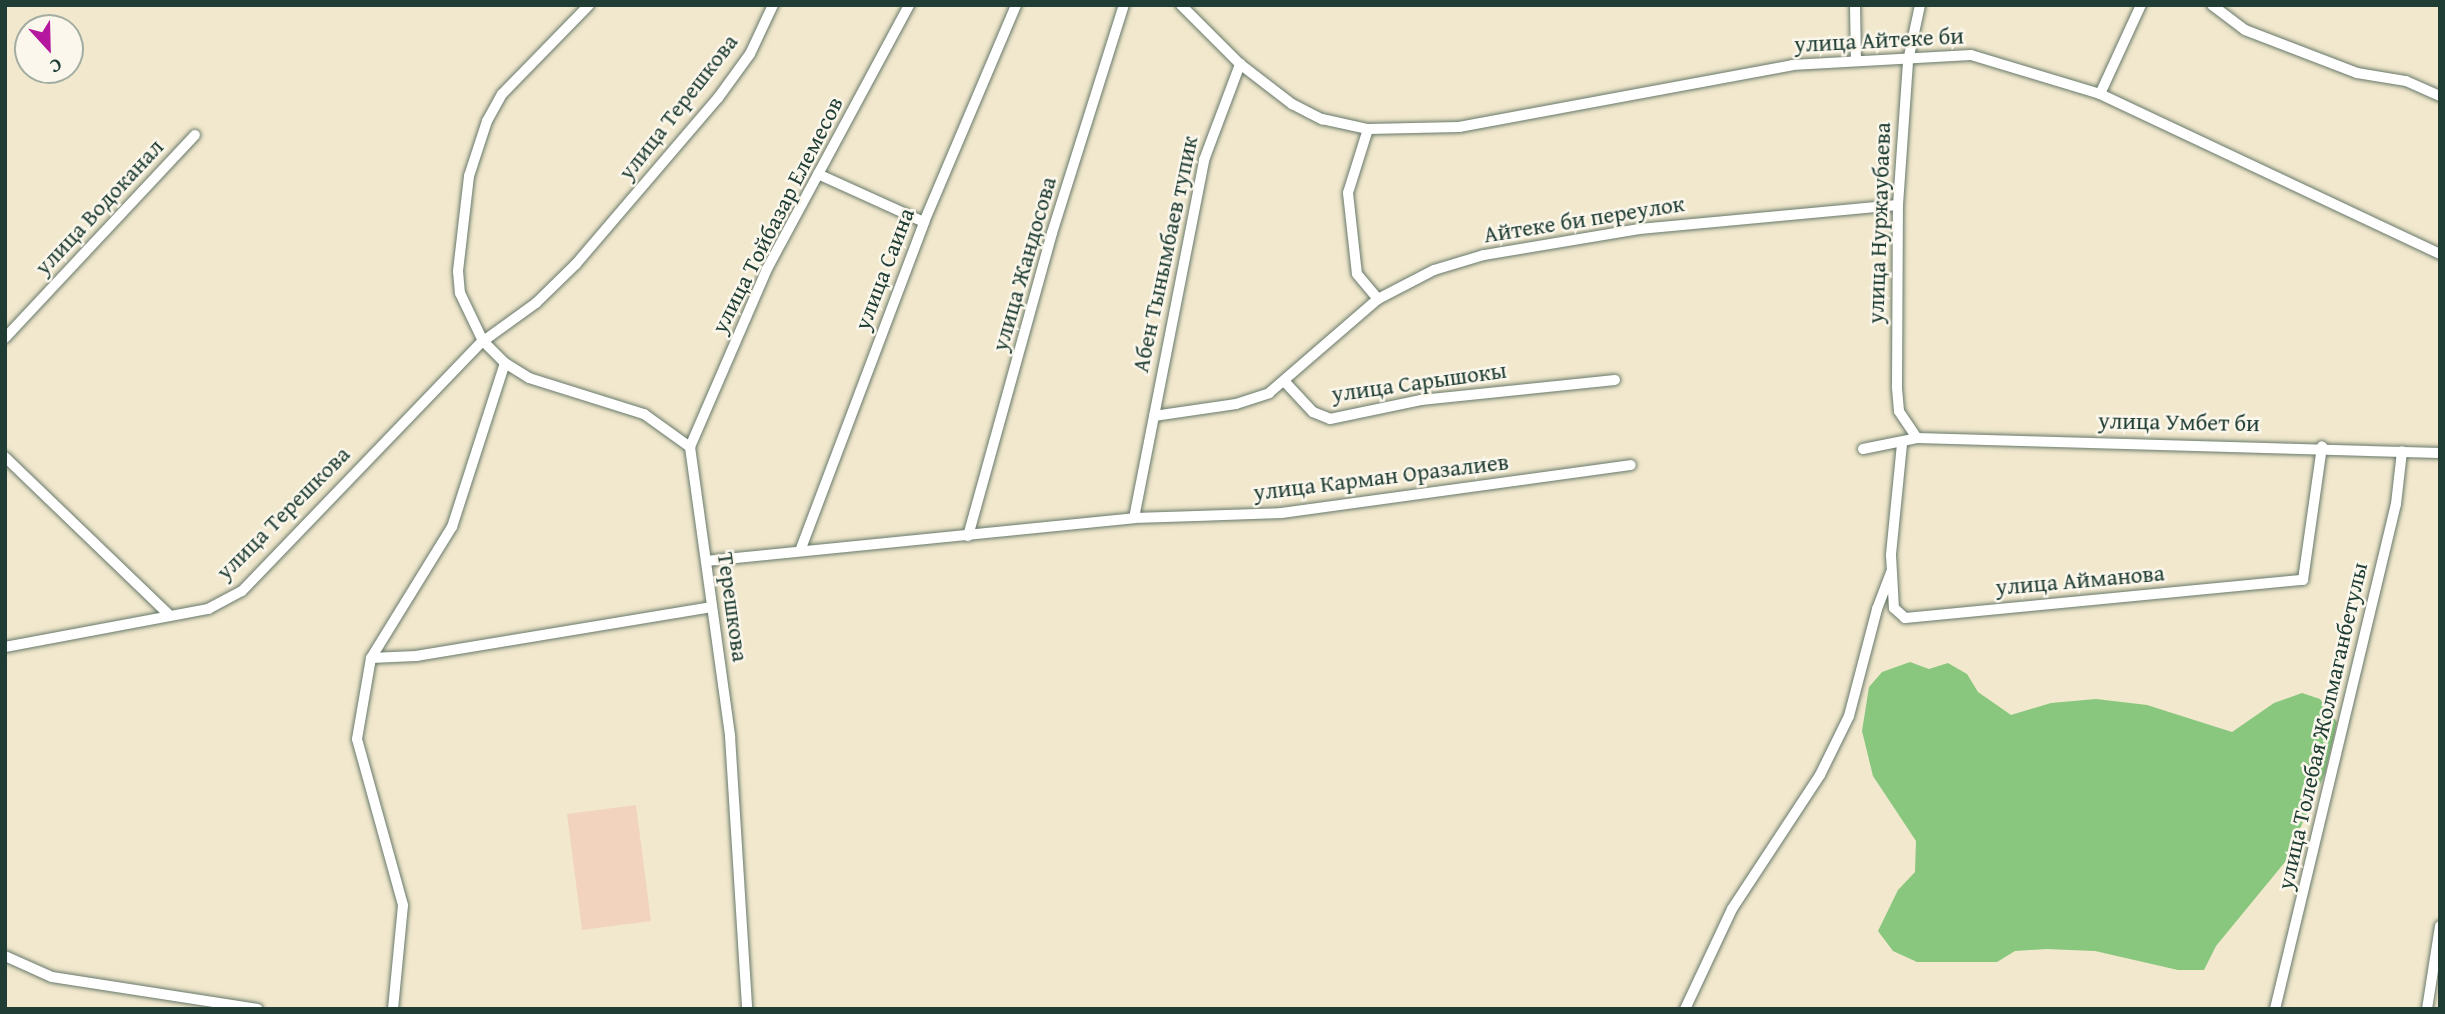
<!DOCTYPE html>
<html>
<head>
<meta charset="utf-8">
<style>
  body { margin:0 }
  #map { position:relative; width:2445px; height:1014px; overflow:hidden; background:#f1e8cd; font-family:"Gentium Book Plus",serif }
  div>[style] { position:absolute }
  .built>* { inset:0; background:#f2d4be }
  .green>* { inset:0; background:#89c77e }
  .roads { filter:drop-shadow(0 0 2px #68796a) drop-shadow(0 0 2px #68796a) }
  .minor>* { height:10px; margin:-5px; padding:0 5px; transform-origin:5px; border-radius:5px; background:#fff }
  span { translate:-50% -50%; white-space:nowrap; text-align:center; line-height:1.15; -webkit-text-stroke:5px #fbf7ec; paint-order:stroke }
  .street-label { font-size:23px; color:#1f3d34 }
  .frame { position:absolute; inset:0; border:7px solid #1f3d34; pointer-events:none }
  .north { position:absolute; left:14px; top:14px; width:70px; height:70px; box-sizing:border-box; background:#fbf7ec; border:2px solid #a3ada2; border-radius:50%; rotate:158deg; font-size:19px; font-weight:700; line-height:28px; text-align:center; color:#1f3d34 }
  .north::after { content:''; display:block; margin:auto; width:24px; height:32px; background:#b5179e; clip-path:polygon(50% 0,100% 100%,50% 72%,0 100%) }
</style>
</head>
<body>
<div id="map">
  <div class="built">
    <div style="clip-path:polygon(636px 805px,651px 921px,582px 930px,567px 814px)"></div>
  </div>
  <div class="green">
    <div style="clip-path:polygon(1910px 662px,1929px 669px,1948px 663px,1967px 674px,1978px 692px,2011px 715px,2051px 703px,2096px 699px,2147px 705px,2232px 732px,2274px 703px,2302px 693px,2320px 699px,2337px 722px,2325px 773px,2285px 862px,2216px 946px,2204px 970px,2178px 970px,2095px 951px,2046px 949px,2015px 951px,1997px 962px,1917px 962px,1893px 951px,1878px 931px,1898px 890px,1915px 872px,1916px 841px,1873px 776px,1862px 731px,1869px 687px,1882px 672px)"></div>
  </div>
  <div class="roads">
    <div class="minor">
      <div style="left:589px;top:5px;width:124px;rotate:134.3deg"></div>
      <div style="left:502px;top:94px;width:31px;rotate:119deg"></div>
      <div style="left:487px;top:121px;width:58px;rotate:108.1deg"></div>
      <div style="left:469px;top:176px;width:96px;rotate:96.6deg"></div>
      <div style="left:458px;top:271px;width:22px;rotate:85deg"></div>
      <div style="left:460px;top:293px;width:53px;rotate:64.4deg"></div>
      <div style="left:483px;top:341px;width:31px;rotate:45deg"></div>
      <div style="left:505px;top:363px;width:28px;rotate:32deg"></div>
      <div style="left:529px;top:378px;width:121px;rotate:17.4deg"></div>
      <div style="left:644px;top:414px;width:57px;rotate:35.7deg"></div>
      <div style="left:690px;top:447px;width:292px;rotate:82.1deg"></div>
      <div style="left:730px;top:736px;width:274px;rotate:86.4deg"></div>
      <div style="left:1181px;top:5px;width:83px;rotate:45deg"></div>
      <div style="left:1240px;top:64px;width:66px;rotate:37.6deg"></div>
      <div style="left:1292px;top:104px;width:34px;rotate:27deg"></div>
      <div style="left:1322px;top:119px;width:47px;rotate:12.3deg"></div>
      <div style="left:1368px;top:129px;width:91px;rotate:-1.3deg"></div>
      <div style="left:1459px;top:127px;width:339px;rotate:-10.5deg"></div>
      <div style="left:1792px;top:65px;width:179px;rotate:-3.2deg"></div>
      <div style="left:1971px;top:55px;width:135px;rotate:16.8deg"></div>
      <div style="left:2100px;top:94px;width:376px;rotate:25.2deg"></div>
      <div style="left:1855px;top:5px;width:56px;rotate:89deg"></div>
      <div style="left:2212px;top:5px;width:41px;rotate:37.1deg"></div>
      <div style="left:2245px;top:30px;width:120px;rotate:21deg"></div>
      <div style="left:2357px;top:73px;width:50px;rotate:9.3deg"></div>
      <div style="left:2406px;top:81px;width:37px;rotate:24deg"></div>
      <div style="left:2100px;top:94px;width:98px;rotate:-65.3deg"></div>
      <div style="left:1368px;top:129px;width:67px;rotate:107.4deg"></div>
      <div style="left:1348px;top:193px;width:81px;rotate:83.7deg"></div>
      <div style="left:1357px;top:274px;width:33px;rotate:50deg"></div>
      <div style="left:818px;top:174px;width:116px;rotate:24.4deg"></div>
      <div style="left:5px;top:338px;width:278px;rotate:-46.9deg"></div>
      <div style="left:1285px;top:382px;width:41px;rotate:47deg"></div>
      <div style="left:1313px;top:412px;width:18px;rotate:22deg"></div>
      <div style="left:1330px;top:419px;width:93px;rotate:-11.8deg"></div>
      <div style="left:1421px;top:400px;width:195px;rotate:-5.9deg"></div>
      <div style="left:1154px;top:416px;width:83px;rotate:-8.3deg"></div>
      <div style="left:1236px;top:404px;width:35px;rotate:-18deg"></div>
      <div style="left:1269px;top:393px;width:144px;rotate:-40.8deg"></div>
      <div style="left:1378px;top:299px;width:63px;rotate:-27.4deg"></div>
      <div style="left:1434px;top:270px;width:52px;rotate:-16.7deg"></div>
      <div style="left:1484px;top:255px;width:157px;rotate:-9.5deg"></div>
      <div style="left:1639px;top:229px;width:260px;rotate:-5.3deg"></div>
      <div style="left:1917px;top:438px;width:32px;rotate:-124deg"></div>
      <div style="left:1899px;top:411px;width:25px;rotate:-95deg"></div>
      <div style="left:1897px;top:386px;width:181px;rotate:-89.7deg"></div>
      <div style="left:1898px;top:205px;width:144px;rotate:-86deg"></div>
      <div style="left:1908px;top:61px;width:57px;rotate:-77.9deg"></div>
      <div style="left:1902px;top:444px;width:112px;rotate:95.7deg"></div>
      <div style="left:1891px;top:555px;width:53px;rotate:86.8deg"></div>
      <div style="left:1894px;top:608px;width:15px;rotate:42deg"></div>
      <div style="left:1905px;top:618px;width:400px;rotate:-5.5deg"></div>
      <div style="left:2303px;top:580px;width:135px;rotate:-81.9deg"></div>
      <div style="left:690px;top:447px;width:194px;rotate:-66.6deg"></div>
      <div style="left:767px;top:269px;width:300px;rotate:-61.7deg"></div>
      <div style="left:1863px;top:449px;width:55px;rotate:-11.5deg"></div>
      <div style="left:1917px;top:438px;width:523px;rotate:1.64deg"></div>
      <div style="left:5px;top:457px;width:226px;rotate:43.9deg"></div>
      <div style="left:1134px;top:518px;width:365px;rotate:-78.9deg"></div>
      <div style="left:1204px;top:160px;width:103px;rotate:-69.4deg"></div>
      <div style="left:968px;top:536px;width:314px;rotate:-74.5deg"></div>
      <div style="left:1052px;top:233px;width:239px;rotate:-72.5deg"></div>
      <div style="left:800px;top:551px;width:352px;rotate:-69.3deg"></div>
      <div style="left:924px;top:222px;width:236px;rotate:-67deg"></div>
      <div style="left:706px;top:561px;width:430px;rotate:-5.7deg"></div>
      <div style="left:1134px;top:518px;width:147px;rotate:-1.9deg"></div>
      <div style="left:1281px;top:513px;width:353px;rotate:-7.8deg"></div>
      <div style="left:5px;top:647px;width:207px;rotate:-10.6deg"></div>
      <div style="left:208px;top:609px;width:38px;rotate:-28deg"></div>
      <div style="left:242px;top:591px;width:346px;rotate:-46.1deg"></div>
      <div style="left:482px;top:342px;width:67px;rotate:-35.8deg"></div>
      <div style="left:536px;top:303px;width:56px;rotate:-44.3deg"></div>
      <div style="left:576px;top:264px;width:218px;rotate:-49.5deg"></div>
      <div style="left:718px;top:98px;width:54px;rotate:-54deg"></div>
      <div style="left:750px;top:54px;width:54px;rotate:-64.9deg"></div>
      <div style="left:371px;top:658px;width:45px;rotate:-2.5deg"></div>
      <div style="left:416px;top:656px;width:300px;rotate:-9.4deg"></div>
      <div style="left:5px;top:956px;width:51px;rotate:24.1deg"></div>
      <div style="left:52px;top:977px;width:208px;rotate:8.8deg"></div>
      <div style="left:393px;top:1009px;width:104px;rotate:-84.5deg"></div>
      <div style="left:403px;top:905px;width:172px;rotate:-105.5deg"></div>
      <div style="left:357px;top:739px;width:82px;rotate:-80.2deg"></div>
      <div style="left:371px;top:658px;width:154px;rotate:-58.3deg"></div>
      <div style="left:452px;top:527px;width:172px;rotate:-72.1deg"></div>
      <div style="left:1685px;top:1009px;width:110px;rotate:-64.8deg"></div>
      <div style="left:1732px;top:909px;width:160px;rotate:-56.7deg"></div>
      <div style="left:1820px;top:775px;width:66px;rotate:-63.8deg"></div>
      <div style="left:1849px;top:716px;width:111px;rotate:-75.3deg"></div>
      <div style="left:1877px;top:609px;width:39px;rotate:-69deg"></div>
      <div style="left:2275px;top:1009px;width:519px;rotate:-76.53deg"></div>
      <div style="left:2396px;top:504px;width:53px;rotate:-83.5deg"></div>
      <div style="left:2427px;top:1009px;width:84px;rotate:-81.1deg"></div>
    </div>
  </div>
  <div class="street-label">
    <span style="left:1879px;top:40px;rotate:-3deg">улица Айтеке би</span>
    <span style="left:678px;top:107px;rotate:-52deg">улица Терешкова</span>
    <span style="left:99px;top:207px;rotate:-47deg">улица Водоканал</span>
    <span style="left:777px;top:215px;rotate:-63deg">улица Тойбазар Елемесов</span>
    <span style="left:1584px;top:219px;rotate:-9deg">Айтеке би переулок</span>
    <span style="left:1879px;top:223px;rotate:-88deg">улица Нуржаубаева</span>
    <span style="left:1165px;top:254px;rotate:-78deg">Абен Тынымбаев тупик</span>
    <span style="left:1024px;top:264px;rotate:-74deg">улица Жандосова</span>
    <span style="left:884px;top:269px;rotate:-69deg">улица Саина</span>
    <span style="left:1419px;top:382px;rotate:-8deg">улица Сарышокы</span>
    <span style="left:2179px;top:422px;rotate:1deg">улица Умбет би</span>
    <span style="left:1381px;top:477px;rotate:-7deg">улица Карман Оразалиев</span>
    <span style="left:283px;top:513px;rotate:-45deg">улица Терешкова</span>
    <span style="left:2080px;top:580px;rotate:-5deg">улица Айманова</span>
    <span style="left:733px;top:607px;rotate:82deg">Терешкова</span>
    <span style="left:2322px;top:726px;rotate:-77deg">улица Толебая Жолмаганбетулы</span>
  </div>
  <div class="frame"></div>
  <div class="north">С</div>
</div>
</body>
</html>
